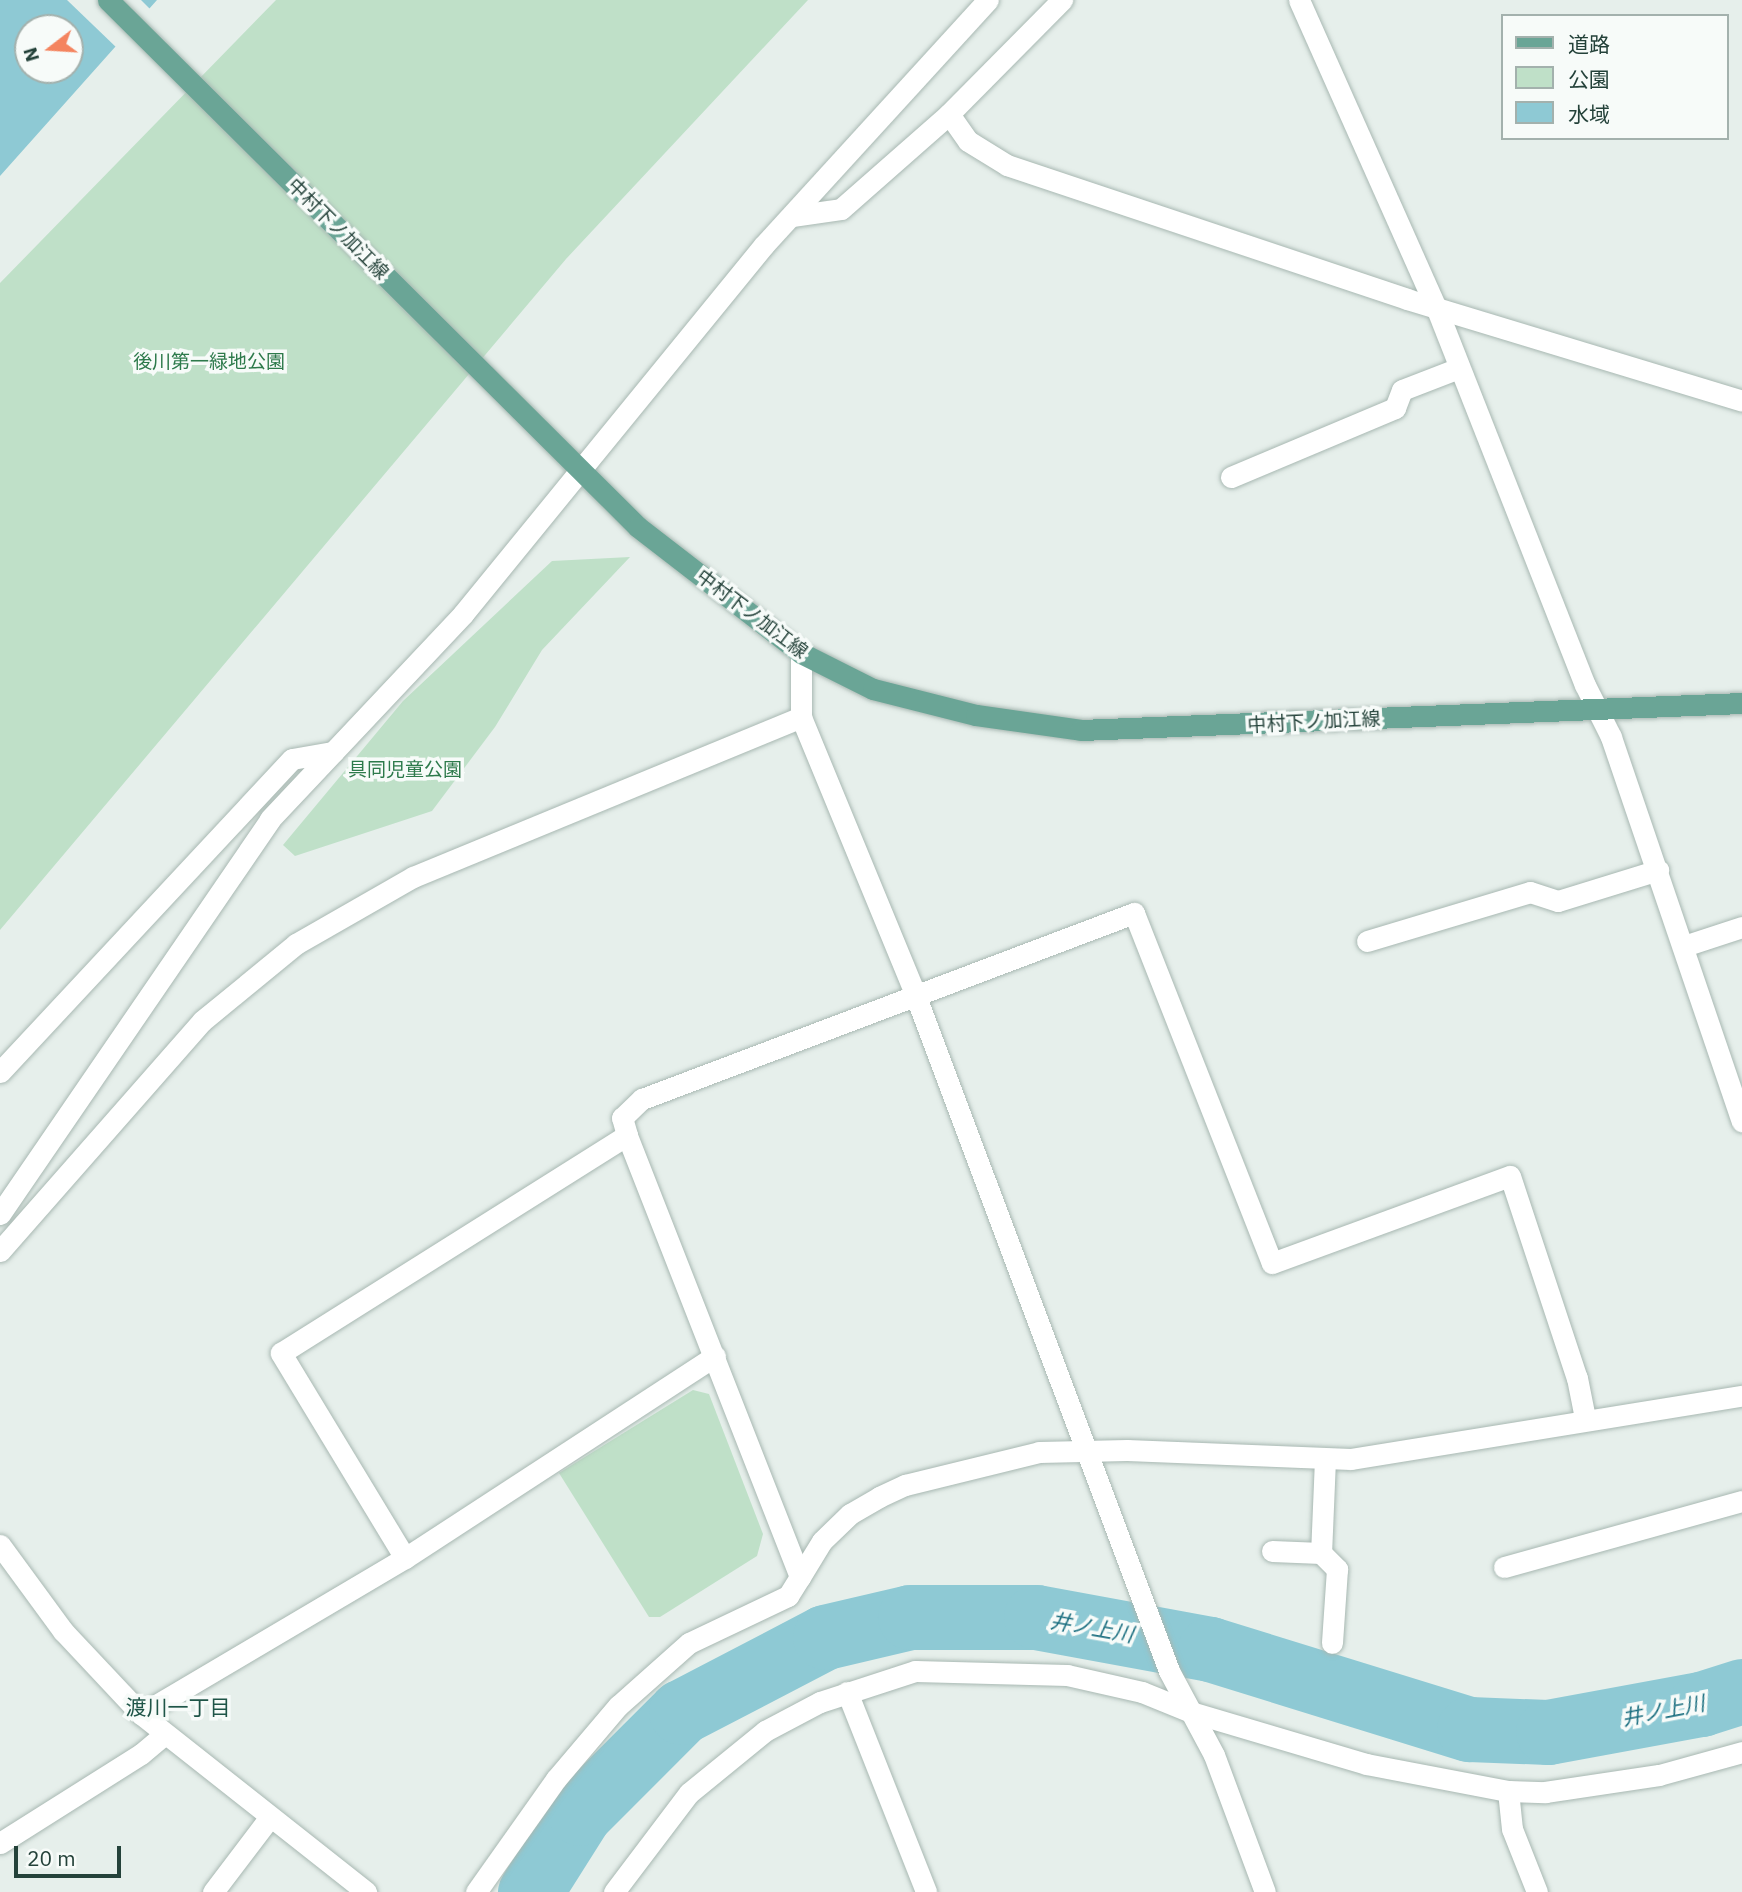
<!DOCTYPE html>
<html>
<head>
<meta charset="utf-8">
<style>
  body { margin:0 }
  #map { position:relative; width:1742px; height:1892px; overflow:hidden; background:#e6efeb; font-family:"IBM Plex Sans","Noto Sans JP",sans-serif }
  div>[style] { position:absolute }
  .green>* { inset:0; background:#bfe0c8 }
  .water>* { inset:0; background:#8ec9d4 }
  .pier>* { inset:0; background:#e6efeb }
  .river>* { height:65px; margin:-32.5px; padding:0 32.5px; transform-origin:32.5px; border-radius:32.5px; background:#8ec9d4 }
  .roads { filter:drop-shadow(0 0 2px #a8b8b2) drop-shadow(0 0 2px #a8b8b2) }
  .minor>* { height:21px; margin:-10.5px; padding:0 10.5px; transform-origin:10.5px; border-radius:10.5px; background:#fff }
  .major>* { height:21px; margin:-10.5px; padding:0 10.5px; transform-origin:10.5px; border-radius:10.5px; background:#6aa596 }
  span { translate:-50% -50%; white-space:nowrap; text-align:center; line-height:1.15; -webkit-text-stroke:7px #f7fbf9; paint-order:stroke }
  .street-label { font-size:19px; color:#24423a }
  .park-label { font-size:19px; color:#2d7a4b }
  .water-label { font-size:21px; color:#1c6f80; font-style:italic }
  .neighbourhood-label { font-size:21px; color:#1f5548 }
  .legend { position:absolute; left:1501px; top:14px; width:228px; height:126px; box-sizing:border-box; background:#f7fbf9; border:2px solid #a3b1ad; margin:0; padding:9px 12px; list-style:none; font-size:21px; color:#24423a }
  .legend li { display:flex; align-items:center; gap:14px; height:35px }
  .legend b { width:35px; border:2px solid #a3b1ad }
  .north { position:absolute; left:14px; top:14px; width:70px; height:70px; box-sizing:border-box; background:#f7fbf9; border:2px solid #a3b1ad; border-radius:50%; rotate:253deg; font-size:19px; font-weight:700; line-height:28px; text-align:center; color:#24423a }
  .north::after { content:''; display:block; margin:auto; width:24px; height:32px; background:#f4845f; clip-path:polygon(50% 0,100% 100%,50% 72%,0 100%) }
  .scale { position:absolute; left:14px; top:1846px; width:107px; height:32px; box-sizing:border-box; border:4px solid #24423a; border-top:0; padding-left:9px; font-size:21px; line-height:24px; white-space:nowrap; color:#24423a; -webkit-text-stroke:5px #f7fbf9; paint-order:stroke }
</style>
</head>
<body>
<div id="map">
  <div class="green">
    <div style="clip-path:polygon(276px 0,808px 0,566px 259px,0 930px,0 283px)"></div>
    <div style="clip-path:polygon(630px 557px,542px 650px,495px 727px,432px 811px,295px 856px,283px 845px,403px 701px,552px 561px)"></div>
    <div style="clip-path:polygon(693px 1390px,709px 1394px,763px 1534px,757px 1556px,660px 1617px,649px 1617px,559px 1473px)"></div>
  </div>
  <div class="water">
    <div style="clip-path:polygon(evenodd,0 0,157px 0,0 176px,0 0,28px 28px,70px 28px,70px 70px,28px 70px,28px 28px)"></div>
  </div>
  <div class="pier">
    <div style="clip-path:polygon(67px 0,141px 0,152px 11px,118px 49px)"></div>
  </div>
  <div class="river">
    <div style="left:530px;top:1892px;width:93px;rotate:-57.7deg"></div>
    <div style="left:580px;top:1813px;width:143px;rotate:-45deg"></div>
    <div style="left:681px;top:1712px;width:162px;rotate:-27.5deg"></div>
    <div style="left:825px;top:1637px;width:87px;rotate:-13.2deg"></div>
    <div style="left:910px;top:1617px;width:126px"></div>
    <div style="left:1036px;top:1617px;width:177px;rotate:10.4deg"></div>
    <div style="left:1210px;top:1649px;width:271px;rotate:17.2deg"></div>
    <div style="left:1469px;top:1729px;width:79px;rotate:2.2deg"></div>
    <div style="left:1548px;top:1732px;width:156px;rotate:-10.4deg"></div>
    <div style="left:1701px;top:1704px;width:43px;rotate:-17.6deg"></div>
  </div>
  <div class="roads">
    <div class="minor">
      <div style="left:1299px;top:0;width:336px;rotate:66deg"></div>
      <div style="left:1436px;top:307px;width:406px;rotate:68.5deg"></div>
      <div style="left:1585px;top:685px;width:58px;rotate:63.4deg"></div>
      <div style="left:1611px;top:737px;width:406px;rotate:71.2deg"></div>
      <div style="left:949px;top:114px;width:161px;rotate:-45.3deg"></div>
      <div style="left:792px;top:216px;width:49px;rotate:-8.1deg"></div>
      <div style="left:841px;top:209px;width:144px;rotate:-41.3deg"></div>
      <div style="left:949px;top:114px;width:33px;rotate:55deg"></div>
      <div style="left:968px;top:141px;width:46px;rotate:31.6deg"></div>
      <div style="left:1007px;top:165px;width:422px;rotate:18.5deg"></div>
      <div style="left:1407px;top:299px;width:350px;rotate:16.9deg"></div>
      <div style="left:1231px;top:477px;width:178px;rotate:-22.8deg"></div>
      <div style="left:1395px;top:408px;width:19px;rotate:-69deg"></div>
      <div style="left:1402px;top:390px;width:61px;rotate:-21.1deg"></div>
      <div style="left:801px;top:653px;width:64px;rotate:90deg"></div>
      <div style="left:801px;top:717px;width:300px;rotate:67.6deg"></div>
      <div style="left:915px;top:994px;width:723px;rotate:69.43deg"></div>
      <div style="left:1169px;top:1671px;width:95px;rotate:61.8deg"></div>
      <div style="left:1214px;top:1755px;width:146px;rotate:69.6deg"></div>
      <div style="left:1367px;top:941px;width:170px;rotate:-16.7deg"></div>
      <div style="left:1530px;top:892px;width:29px;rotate:18deg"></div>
      <div style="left:1558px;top:901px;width:105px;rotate:-17.2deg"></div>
      <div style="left:1684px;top:946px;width:61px;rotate:-18.1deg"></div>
      <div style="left:0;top:1072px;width:428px;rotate:-47deg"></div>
      <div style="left:292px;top:759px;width:42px;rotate:-9.7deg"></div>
      <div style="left:0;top:1214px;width:478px;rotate:-55.6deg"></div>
      <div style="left:270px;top:819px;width:282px;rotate:-46.7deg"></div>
      <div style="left:463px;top:614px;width:476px;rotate:-50.8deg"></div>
      <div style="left:764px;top:245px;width:332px;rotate:-47.6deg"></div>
      <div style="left:0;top:1251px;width:306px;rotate:-48.7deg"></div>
      <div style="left:202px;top:1021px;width:122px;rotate:-39.3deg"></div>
      <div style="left:296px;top:944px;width:135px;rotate:-29.8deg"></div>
      <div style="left:413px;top:877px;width:420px;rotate:-22.4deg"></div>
      <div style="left:1325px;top:1459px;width:94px;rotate:92.4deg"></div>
      <div style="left:1321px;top:1553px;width:23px;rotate:45deg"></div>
      <div style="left:1337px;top:1569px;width:74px;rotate:93.9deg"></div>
      <div style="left:0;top:1545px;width:107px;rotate:53.8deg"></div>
      <div style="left:63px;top:1631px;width:114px;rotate:46.8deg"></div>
      <div style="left:141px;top:1714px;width:287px;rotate:38.3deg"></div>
      <div style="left:1272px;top:1551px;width:49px;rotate:2.3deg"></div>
      <div style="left:405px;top:1558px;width:240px;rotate:-121.2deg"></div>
      <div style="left:281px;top:1353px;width:409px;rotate:-32.2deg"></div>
      <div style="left:627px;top:1135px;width:18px;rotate:-106deg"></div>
      <div style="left:622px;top:1118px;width:28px;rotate:-44deg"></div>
      <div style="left:642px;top:1099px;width:526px;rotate:-20.71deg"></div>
      <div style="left:1134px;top:913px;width:376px;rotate:68.5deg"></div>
      <div style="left:1272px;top:1263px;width:253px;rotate:-20.1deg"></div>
      <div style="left:1510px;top:1176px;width:213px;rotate:71.7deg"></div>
      <div style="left:1577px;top:1378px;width:41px;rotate:78.7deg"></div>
      <div style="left:1504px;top:1567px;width:247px;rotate:-15.5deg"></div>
      <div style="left:800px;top:1577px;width:42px;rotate:-58.6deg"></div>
      <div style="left:822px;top:1541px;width:39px;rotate:-44deg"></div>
      <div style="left:850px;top:1514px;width:34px;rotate:-30deg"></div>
      <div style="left:879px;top:1497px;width:29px;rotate:-25deg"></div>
      <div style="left:905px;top:1485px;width:138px;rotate:-13.8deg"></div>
      <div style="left:1039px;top:1452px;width:88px;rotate:-1.3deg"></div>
      <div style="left:1127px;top:1450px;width:224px;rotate:2.3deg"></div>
      <div style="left:1351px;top:1459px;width:396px;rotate:-9.2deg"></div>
      <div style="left:847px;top:1692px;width:215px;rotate:68.4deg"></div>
      <div style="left:141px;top:1714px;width:307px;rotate:-30.6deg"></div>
      <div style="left:405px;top:1558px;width:370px;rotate:-33.1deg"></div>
      <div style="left:0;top:1843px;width:167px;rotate:-32.3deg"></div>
      <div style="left:141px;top:1754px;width:30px;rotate:-40deg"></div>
      <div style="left:213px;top:1892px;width:94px;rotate:-52.8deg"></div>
      <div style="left:476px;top:1892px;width:138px;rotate:-54.7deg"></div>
      <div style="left:556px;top:1779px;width:96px;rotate:-49.7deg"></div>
      <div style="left:618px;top:1706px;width:95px;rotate:-41.6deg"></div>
      <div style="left:689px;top:1643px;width:110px;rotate:-25.4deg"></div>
      <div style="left:788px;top:1596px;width:22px;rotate:-58deg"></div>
      <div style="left:800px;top:1577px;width:475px;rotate:-111.4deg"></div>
      <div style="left:614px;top:1892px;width:124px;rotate:-52.9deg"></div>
      <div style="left:689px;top:1793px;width:98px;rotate:-39.2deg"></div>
      <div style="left:765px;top:1731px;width:62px;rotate:-27.8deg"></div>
      <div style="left:820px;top:1702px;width:100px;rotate:-18.1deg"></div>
      <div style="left:915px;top:1671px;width:152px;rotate:1.5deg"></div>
      <div style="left:1067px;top:1675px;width:77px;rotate:12.8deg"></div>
      <div style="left:1142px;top:1692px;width:53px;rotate:22.2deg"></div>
      <div style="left:1191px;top:1712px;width:183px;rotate:16.5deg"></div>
      <div style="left:1366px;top:1764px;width:145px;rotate:10.8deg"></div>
      <div style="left:1537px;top:1892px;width:68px;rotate:-111.6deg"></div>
      <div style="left:1512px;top:1829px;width:38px;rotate:-96deg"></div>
      <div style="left:1508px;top:1791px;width:37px;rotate:2deg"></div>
      <div style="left:1545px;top:1792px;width:115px;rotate:-8.5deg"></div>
      <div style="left:1659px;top:1775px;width:86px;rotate:-15.5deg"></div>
    </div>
    <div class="major">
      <div style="left:108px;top:0;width:747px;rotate:44.84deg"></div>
      <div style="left:638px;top:527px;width:206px;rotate:37.7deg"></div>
      <div style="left:801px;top:653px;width:80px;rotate:26.6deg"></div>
      <div style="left:873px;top:689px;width:106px;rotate:14.2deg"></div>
      <div style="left:976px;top:715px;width:106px;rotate:8.1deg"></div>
      <div style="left:1081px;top:730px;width:662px;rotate:-2.34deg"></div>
    </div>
  </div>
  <div class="street-label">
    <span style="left:338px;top:229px;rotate:45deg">中村下ノ加江線</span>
    <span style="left:752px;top:614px;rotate:37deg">中村下ノ加江線</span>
    <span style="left:1314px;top:722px;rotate:-3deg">中村下ノ加江線</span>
  </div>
  <div class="park-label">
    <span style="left:209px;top:362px">後川第一緑地公園</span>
    <span style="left:405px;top:770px">具同児童公園</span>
  </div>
  <div class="water-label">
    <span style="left:1092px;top:1627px;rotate:10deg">井ノ上川</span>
    <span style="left:1663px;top:1710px;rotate:-11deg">井ノ上川</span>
  </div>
  <div class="neighbourhood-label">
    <span style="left:178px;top:1707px">渡川一丁目</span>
  </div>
  <ul class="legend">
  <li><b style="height:9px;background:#6aa596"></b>道路</li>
  <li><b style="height:19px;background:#bfe0c8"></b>公園</li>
  <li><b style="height:19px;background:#8ec9d4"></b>水域</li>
  </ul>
  <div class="north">N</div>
  <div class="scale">20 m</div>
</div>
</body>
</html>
